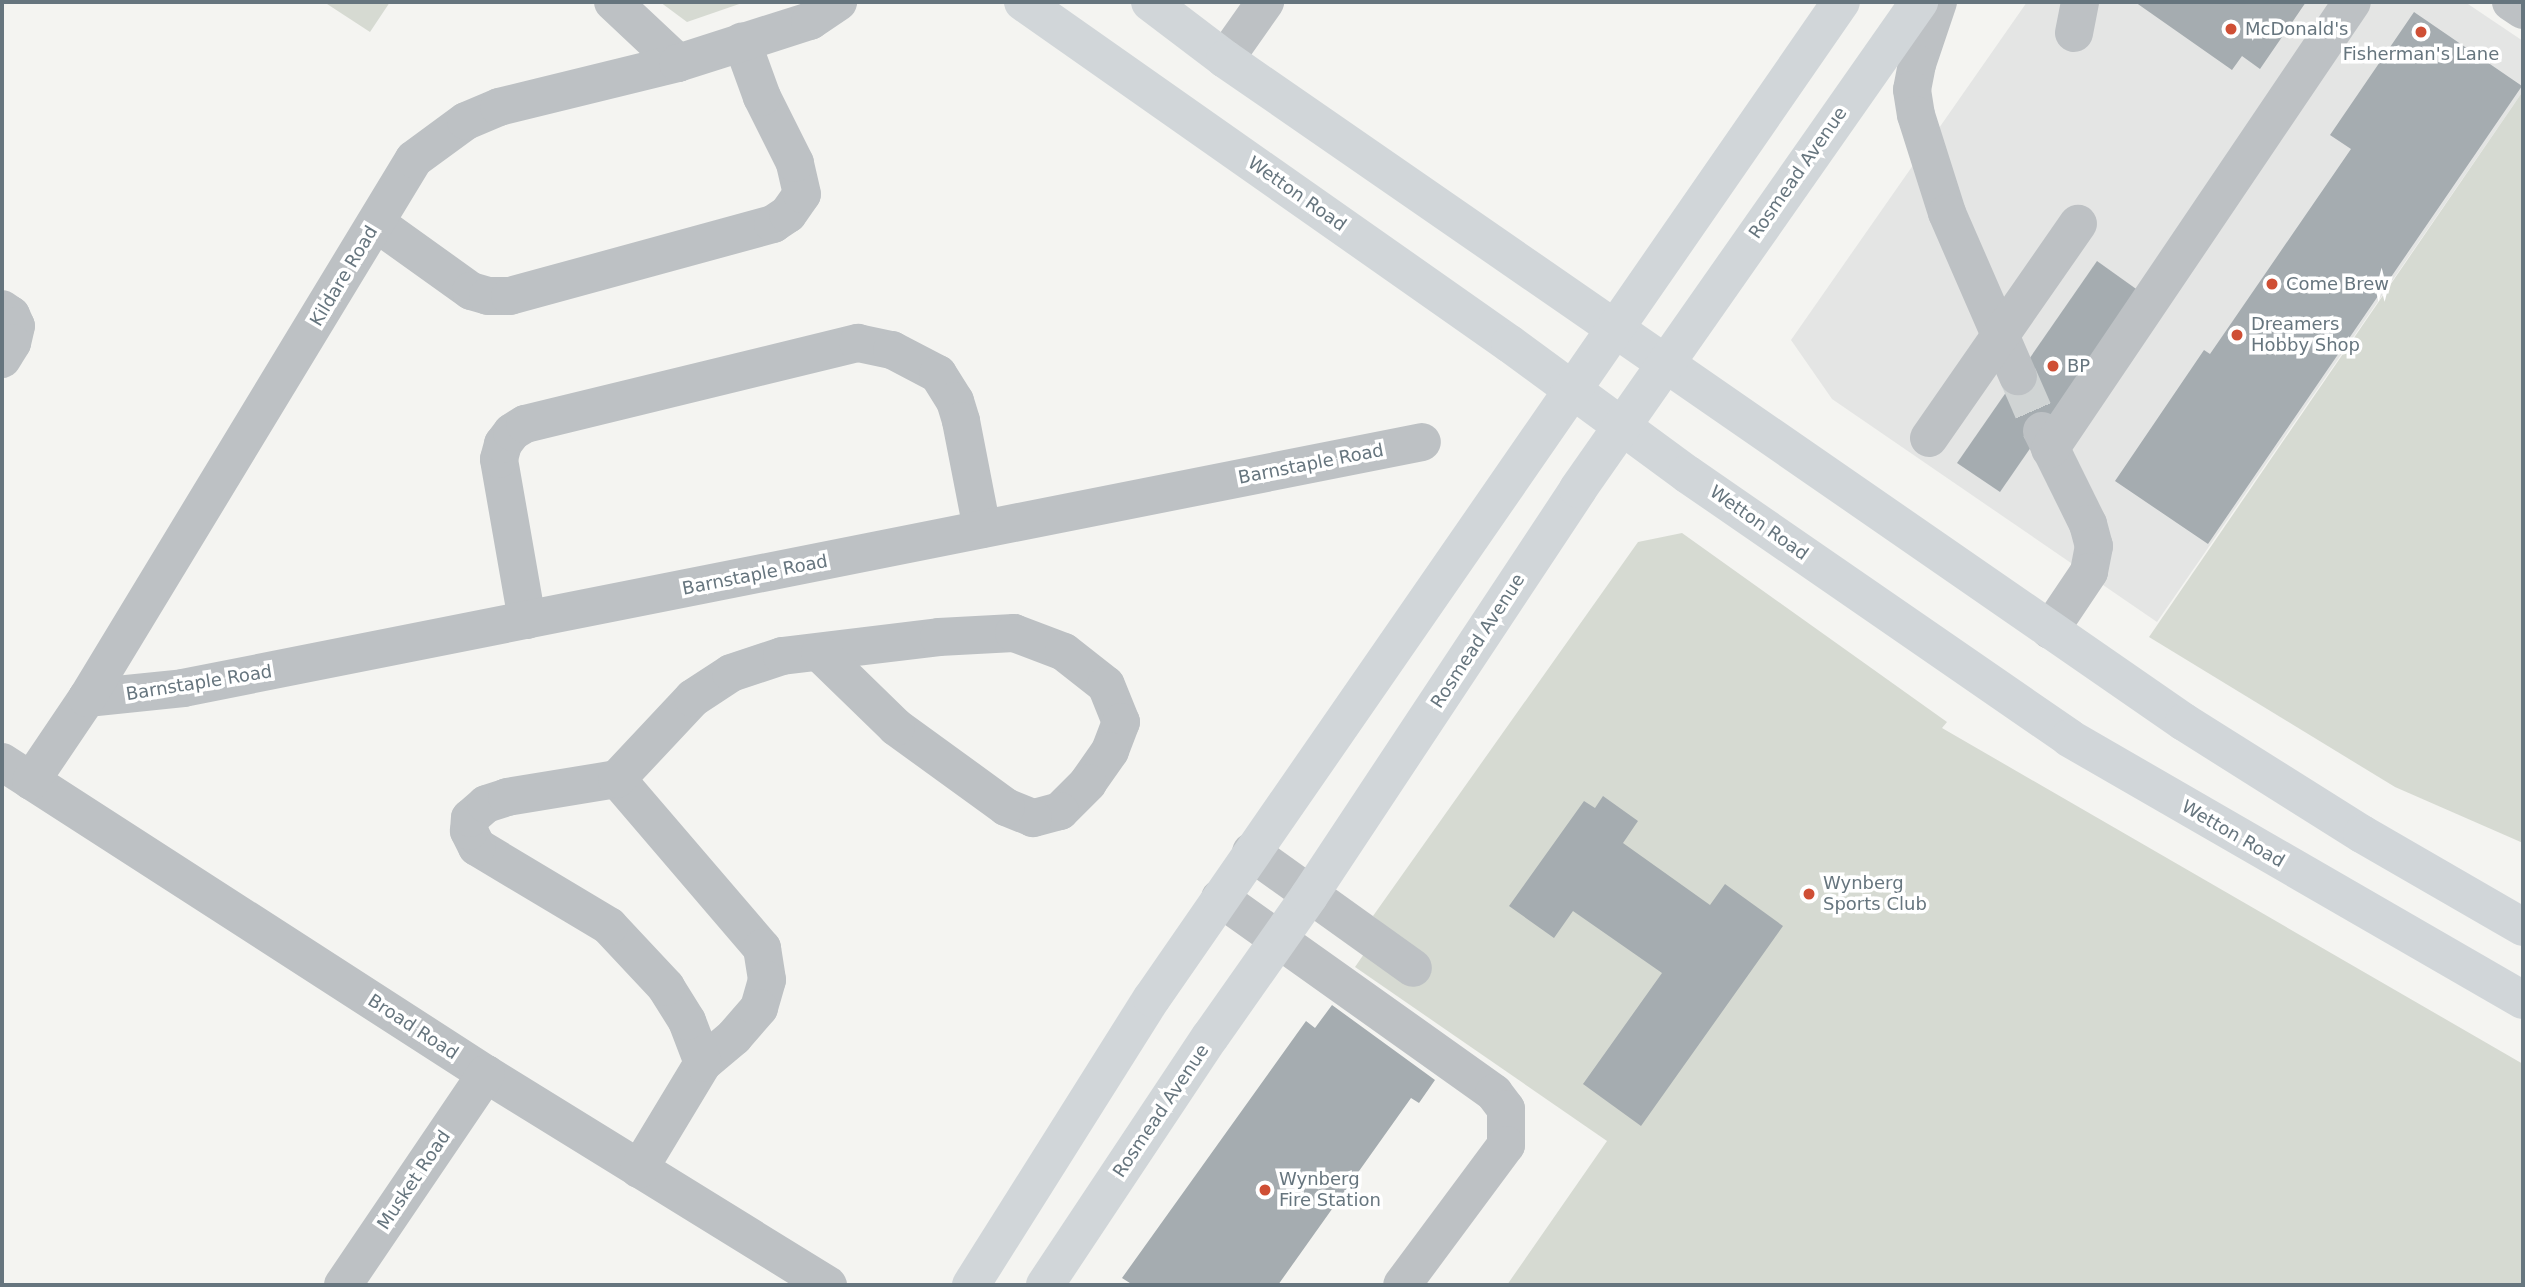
<!DOCTYPE html>
<html>
<head>
<meta charset="utf-8">
<style>
  body { margin:0 }
  #map { position:relative; width:2525px; height:1287px; overflow:hidden; background:#f4f4f1; font-family:"DejaVu Sans",sans-serif }
  div>[style] { position:absolute }
  .built>* { inset:0; background:#e4e5e4 }
  .green>* { inset:0; background:#d6dad2 }
  .building>* { inset:0; background:#a5acb0 }
  .minor-tunnel>* { height:38px; margin-top:-19px; transform-origin:0; background:repeating-linear-gradient(90deg,#d0d4d4 0 38px,transparent 0 57px) }
  .minor>* { height:38px; margin:-19px; padding:0 19px; transform-origin:19px; border-radius:19px; background:#bdc1c4 }
  .major>* { height:38px; margin:-19px; padding:0 19px; transform-origin:19px; border-radius:19px; background:#d1d6d9 }
  .dots>* { width:19px; height:19px; translate:-50% -50%; box-sizing:border-box; border:4px solid #fff; border-radius:50% }
  span { translate:-50% -50%; white-space:nowrap; text-align:center; line-height:1.15; -webkit-text-stroke:7px #fff; paint-order:stroke }
  .poi-label { font-size:18px; color:#66757e }
  .left { translate:0 -50%; text-align:left }
  .street-label { font-size:18px; color:#66757e }
  .frame { position:absolute; inset:0; border:4px solid #66757e; pointer-events:none }
</style>
</head>
<body>
<div id="map">
  <div class="built">
    <div style="clip-path:polygon(2027px 2px,2465px 2px,2523px 41px,2523px 91px,2157px 622px,1832px 399px,1791px 340px)"></div>
  </div>
  <div class="green">
    <div style="clip-path:polygon(324px 2px,390px 2px,370px 32px)"></div>
    <div style="clip-path:polygon(660px 2px,745px 2px,687px 22px)"></div>
    <div style="clip-path:polygon(2523px 91px,2523px 843px,2395px 787px,2149px 637px)"></div>
    <div style="clip-path:polygon(1682px 533px,1947px 722px,1942px 728px,2523px 1064px,2523px 1285px,1507px 1285px,1607px 1141px,1355px 967px,1384px 925px,1373px 916px,1638px 542px)"></div>
  </div>
  <div class="building">
    <div style="clip-path:polygon(2135px 2px,2306px 2px,2260px 69px,2242px 56px,2232px 70px)"></div>
    <div style="clip-path:polygon(2414px 12px,2522px 86px,2208px 544px,2115px 481px,2204px 350px,2210px 354px,2351px 149px,2330px 135px)"></div>
    <div style="clip-path:polygon(2097px 261px,2139px 291px,2000px 492px,1957px 463px)"></div>
    <div style="clip-path:polygon(1603px 796px,1638px 821px,1623px 843px,1710px 905px,1725px 884px,1783px 926px,1641px 1126px,1583px 1084px,1662px 973px,1573px 911px,1554px 938px,1509px 906px,1584px 801px,1595px 808px)"></div>
    <div style="clip-path:polygon(1332px 1005px,1435px 1080px,1419px 1103px,1411px 1098px,1278px 1285px,1133px 1285px,1122px 1278px,1306px 1021px,1315px 1028px)"></div>
  </div>
  <div class="minor-tunnel">
    <div style="left:2018px;top:376px;width:60px;rotate:66.4deg"></div>
  </div>
  <div class="minor">
    <div style="left:613px;top:2px;width:89px;rotate:43.2deg"></div>
    <div style="left:1938px;top:2px;width:65px;rotate:108.7deg"></div>
    <div style="left:1917px;top:64px;width:26px;rotate:101deg"></div>
    <div style="left:1912px;top:90px;width:25px;rotate:81deg"></div>
    <div style="left:1916px;top:115px;width:103px;rotate:72.4deg"></div>
    <div style="left:1947px;top:213px;width:178px;rotate:66.5deg"></div>
    <div style="left:2511px;top:2px;width:14px;rotate:34deg"></div>
    <div style="left:2074px;top:33px;width:32px;rotate:-79deg"></div>
    <div style="left:1225px;top:59px;width:70px;rotate:-54.9deg"></div>
    <div style="left:376px;top:223px;width:117px;rotate:35.6deg"></div>
    <div style="left:471px;top:291px;width:18px;rotate:16deg"></div>
    <div style="left:488px;top:296px;width:22px"></div>
    <div style="left:510px;top:296px;width:273px;rotate:-15.3deg"></div>
    <div style="left:773px;top:224px;width:18px;rotate:-34deg"></div>
    <div style="left:788px;top:214px;width:24px;rotate:-55deg"></div>
    <div style="left:802px;top:194px;width:32px;rotate:-103deg"></div>
    <div style="left:795px;top:163px;width:74px;rotate:-116.6deg"></div>
    <div style="left:762px;top:97px;width:59px;rotate:-110deg"></div>
    <div style="left:2px;top:309px;width:11px;rotate:34deg"></div>
    <div style="left:11px;top:315px;width:12px;rotate:66deg"></div>
    <div style="left:16px;top:326px;width:17px;rotate:103deg"></div>
    <div style="left:12px;top:343px;width:19px;rotate:122deg"></div>
    <div style="left:2042px;top:431px;width:104px;rotate:63.7deg"></div>
    <div style="left:2088px;top:524px;width:23px;rotate:75deg"></div>
    <div style="left:2094px;top:546px;width:26px;rotate:101deg"></div>
    <div style="left:2089px;top:572px;width:70px;rotate:123.9deg"></div>
    <div style="left:1929px;top:438px;width:261px;rotate:-55.2deg"></div>
    <div style="left:2050px;top:449px;width:539px;rotate:-55.96deg"></div>
    <div style="left:527px;top:620px;width:163px;rotate:-99.9deg"></div>
    <div style="left:499px;top:459px;width:16px;rotate:-75deg"></div>
    <div style="left:503px;top:444px;width:15px;rotate:-53deg"></div>
    <div style="left:512px;top:432px;width:15px;rotate:-32deg"></div>
    <div style="left:525px;top:424px;width:343px;rotate:-13.7deg"></div>
    <div style="left:858px;top:343px;width:35px;rotate:12deg"></div>
    <div style="left:892px;top:350px;width:52px;rotate:27.6deg"></div>
    <div style="left:938px;top:374px;width:32px;rotate:58deg"></div>
    <div style="left:955px;top:401px;width:21px;rotate:73deg"></div>
    <div style="left:961px;top:421px;width:110px;rotate:79deg"></div>
    <div style="left:87px;top:698px;width:97px;rotate:-5.9deg"></div>
    <div style="left:183px;top:688px;width:1263px;rotate:-11.23deg"></div>
    <div style="left:2px;top:762px;width:576px;rotate:32.81deg"></div>
    <div style="left:486px;top:1074px;width:402px;rotate:31.7deg"></div>
    <div style="left:617px;top:779px;width:223px;rotate:49.4deg"></div>
    <div style="left:762px;top:948px;width:32px;rotate:81deg"></div>
    <div style="left:767px;top:980px;width:29px;rotate:106deg"></div>
    <div style="left:759px;top:1008px;width:38px;rotate:131deg"></div>
    <div style="left:734px;top:1037px;width:40px;rotate:140deg"></div>
    <div style="left:703px;top:1063px;width:124px;rotate:121.1deg"></div>
    <div style="left:31px;top:781px;width:100px;rotate:-56deg"></div>
    <div style="left:87px;top:698px;width:630px;rotate:-58.76deg"></div>
    <div style="left:414px;top:159px;width:64px;rotate:-36.2deg"></div>
    <div style="left:466px;top:121px;width:36px;rotate:-23deg"></div>
    <div style="left:499px;top:107px;width:184px;rotate:-13.8deg"></div>
    <div style="left:678px;top:63px;width:139px;rotate:-17.7deg"></div>
    <div style="left:810px;top:21px;width:34px;rotate:-34deg"></div>
    <div style="left:1251px;top:852px;width:199px;rotate:35.6deg"></div>
    <div style="left:1220px;top:898px;width:336px;rotate:35.4deg"></div>
    <div style="left:1494px;top:1093px;width:20px;rotate:53deg"></div>
    <div style="left:1506px;top:1109px;width:36px;rotate:90deg"></div>
    <div style="left:1506px;top:1145px;width:174px;rotate:126.6deg"></div>
    <div style="left:703px;top:1063px;width:45px;rotate:-110.9deg"></div>
    <div style="left:687px;top:1021px;width:40px;rotate:-122deg"></div>
    <div style="left:666px;top:987px;width:83px;rotate:-133.1deg"></div>
    <div style="left:609px;top:926px;width:154px;rotate:-149.1deg"></div>
    <div style="left:477px;top:847px;width:18px;rotate:-117deg"></div>
    <div style="left:469px;top:831px;width:13px;rotate:-86deg"></div>
    <div style="left:470px;top:818px;width:21px;rotate:-41deg"></div>
    <div style="left:486px;top:804px;width:22px;rotate:-18deg"></div>
    <div style="left:507px;top:797px;width:111px;rotate:-9.3deg"></div>
    <div style="left:617px;top:779px;width:111px;rotate:-46.8deg"></div>
    <div style="left:693px;top:698px;width:45px;rotate:-33.3deg"></div>
    <div style="left:731px;top:673px;width:54px;rotate:-18.4deg"></div>
    <div style="left:782px;top:656px;width:158px;rotate:-6.9deg"></div>
    <div style="left:939px;top:637px;width:75px;rotate:-3.1deg"></div>
    <div style="left:1014px;top:633px;width:53px;rotate:20.8deg"></div>
    <div style="left:1064px;top:652px;width:53px;rotate:38.2deg"></div>
    <div style="left:1106px;top:685px;width:40px;rotate:68deg"></div>
    <div style="left:1121px;top:722px;width:31px;rotate:111deg"></div>
    <div style="left:1110px;top:751px;width:39px;rotate:125deg"></div>
    <div style="left:1088px;top:783px;width:40px;rotate:135deg"></div>
    <div style="left:1060px;top:811px;width:28px;rotate:165deg"></div>
    <div style="left:1033px;top:818px;width:29px;rotate:-158deg"></div>
    <div style="left:1006px;top:807px;width:136px;rotate:-144deg"></div>
    <div style="left:896px;top:727px;width:106px;rotate:-135.8deg"></div>
    <div style="left:343px;top:1285px;width:255px;rotate:-55.9deg"></div>
  </div>
  <div class="major">
    <div style="left:1023px;top:2px;width:595px;rotate:35.08deg"></div>
    <div style="left:1510px;top:344px;width:220px;rotate:36.3deg"></div>
    <div style="left:1687px;top:474px;width:464px;rotate:34.6deg"></div>
    <div style="left:2069px;top:738px;width:524px;rotate:29.99deg"></div>
    <div style="left:1150px;top:2px;width:94px;rotate:37.2deg"></div>
    <div style="left:1225px;top:59px;width:1166px;rotate:34.66deg"></div>
    <div style="left:2184px;top:722px;width:210px;rotate:32.2deg"></div>
    <div style="left:2362px;top:834px;width:186px;rotate:30deg"></div>
    <div style="left:971px;top:1285px;width:339px;rotate:-57.8deg"></div>
    <div style="left:1152px;top:998px;width:1211px;rotate:-55.33deg"></div>
    <div style="left:1045px;top:1285px;width:298px;rotate:-56.4deg"></div>
    <div style="left:1210px;top:1037px;width:172px;rotate:-54.9deg"></div>
    <div style="left:1309px;top:896px;width:488px;rotate:-56.5deg"></div>
    <div style="left:1578px;top:489px;width:595px;rotate:-55deg"></div>
  </div>
  <div class="dots">
    <div style="left:2231px;top:29px;background:#cf4f35"></div>
    <div style="left:2421px;top:32px;background:#cf4f35"></div>
    <div style="left:2272px;top:284px;background:#cf4f35"></div>
    <div style="left:2237px;top:335px;background:#cf4f35"></div>
    <div style="left:2053px;top:366px;background:#cf4f35"></div>
    <div style="left:1809px;top:894px;background:#cf4f35"></div>
    <div style="left:1265px;top:1190px;background:#cf4f35"></div>
  </div>
  <div class="poi-label">
    <span class="left" style="left:2245px;top:29px">McDonald's</span>
    <span style="left:2421px;top:54px">Fisherman's Lane</span>
    <span class="left" style="left:2286px;top:284px">Come Brew</span>
    <span class="left" style="left:2251px;top:335px">Dreamers<br>Hobby Shop</span>
    <span class="left" style="left:2067px;top:366px">BP</span>
    <span class="left" style="left:1823px;top:894px">Wynberg<br>Sports Club</span>
    <span class="left" style="left:1279px;top:1190px">Wynberg<br>Fire Station</span>
  </div>
  <div class="street-label">
    <span style="left:1798px;top:173px;rotate:-55deg">Rosmead Avenue</span>
    <span style="left:1297px;top:194px;rotate:35deg">Wetton Road</span>
    <span style="left:344px;top:276px;rotate:-59deg">Kildare Road</span>
    <span style="left:1311px;top:464px;rotate:-11deg">Barnstaple Road</span>
    <span style="left:1759px;top:523px;rotate:35deg">Wetton Road</span>
    <span style="left:755px;top:575px;rotate:-11deg">Barnstaple Road</span>
    <span style="left:1478px;top:641px;rotate:-57deg">Rosmead Avenue</span>
    <span style="left:199px;top:683px;rotate:-9deg">Barnstaple Road</span>
    <span style="left:2233px;top:834px;rotate:30deg">Wetton Road</span>
    <span style="left:413px;top:1027px;rotate:33deg">Broad Road</span>
    <span style="left:1161px;top:1111px;rotate:-56deg">Rosmead Avenue</span>
    <span style="left:414px;top:1180px;rotate:-56deg">Musket Road</span>
  </div>
  <div class="frame"></div>
</div>
</body>
</html>
